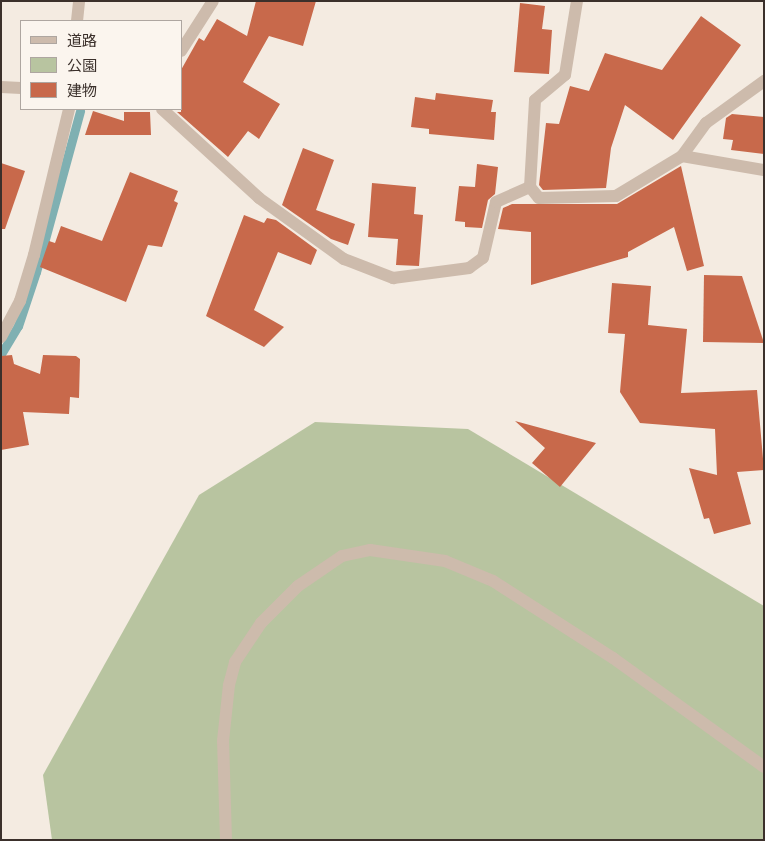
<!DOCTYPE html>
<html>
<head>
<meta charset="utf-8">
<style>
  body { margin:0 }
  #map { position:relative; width:765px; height:841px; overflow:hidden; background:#f4ebe1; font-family:Helvetica,"Noto Sans JP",sans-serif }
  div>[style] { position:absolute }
  .green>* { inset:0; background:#b8c4a0 }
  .stream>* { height:9px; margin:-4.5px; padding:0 4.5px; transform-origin:4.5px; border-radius:4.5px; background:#7fb0b2 }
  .building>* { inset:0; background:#c8694b }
  .minor>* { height:12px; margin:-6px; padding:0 6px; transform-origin:6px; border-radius:6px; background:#cdbbac }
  span { translate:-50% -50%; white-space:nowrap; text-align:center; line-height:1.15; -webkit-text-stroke:4px #fbf5ee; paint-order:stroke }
  .frame { position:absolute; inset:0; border:2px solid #3b302b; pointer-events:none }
  .legend { position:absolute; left:20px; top:20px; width:162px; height:90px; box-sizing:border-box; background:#fbf5ee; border:1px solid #aea6a0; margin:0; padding:6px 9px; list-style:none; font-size:15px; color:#3b302b }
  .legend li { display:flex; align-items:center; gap:10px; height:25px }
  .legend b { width:25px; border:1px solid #aea6a0 }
</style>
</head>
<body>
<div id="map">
  <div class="green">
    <div style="clip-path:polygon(315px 422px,468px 429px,764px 606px,764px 840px,52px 840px,43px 775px,199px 495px)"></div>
  </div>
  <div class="stream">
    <div style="left:1px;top:354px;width:33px;rotate:-59deg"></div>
    <div style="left:18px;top:326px;width:57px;rotate:-71.6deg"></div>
    <div style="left:36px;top:272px;width:167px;rotate:-74.7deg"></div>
  </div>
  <div class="building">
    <div style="clip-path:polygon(256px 1px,316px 1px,303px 46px,269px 36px,243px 82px,280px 104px,259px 139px,248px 131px,228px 157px,177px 112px,181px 112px,181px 70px,199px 38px,204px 41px,217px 19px,247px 36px)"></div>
    <div style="clip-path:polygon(520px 3px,545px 6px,542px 29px,552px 30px,549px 74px,514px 72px)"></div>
    <div style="clip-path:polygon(701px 16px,741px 45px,673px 140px,625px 105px,611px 148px,606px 188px,543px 190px,539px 185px,546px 123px,559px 124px,570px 86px,589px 91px,605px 53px,662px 70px)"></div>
    <div style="clip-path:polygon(436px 93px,493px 100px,491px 112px,496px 112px,494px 140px,429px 134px,429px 129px,411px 127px,415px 97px,435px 100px)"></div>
    <div style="clip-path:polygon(93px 111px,124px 121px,124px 112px,150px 112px,151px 135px,85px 135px)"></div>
    <div style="clip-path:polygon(732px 114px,764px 117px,764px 154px,731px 150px,733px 140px,723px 139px,726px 118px)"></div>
    <div style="clip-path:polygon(303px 148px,334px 160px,316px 210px,355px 224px,348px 245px,331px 239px,282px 205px)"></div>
    <div style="clip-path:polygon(1px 163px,25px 171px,5px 229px,1px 229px)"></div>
    <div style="clip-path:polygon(477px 164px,498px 167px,495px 194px,488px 200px,482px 228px,465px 227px,465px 222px,455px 221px,459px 186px,475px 187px)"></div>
    <div style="clip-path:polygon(681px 166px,704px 266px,687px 271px,674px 227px,628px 252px,628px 257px,531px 285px,531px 232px,498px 229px,503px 208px,512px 204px,617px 204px)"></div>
    <div style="clip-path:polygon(130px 172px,178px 191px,174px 201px,178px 203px,162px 247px,148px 245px,126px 302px,40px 267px,49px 241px,55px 243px,61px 226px,102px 241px)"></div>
    <div style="clip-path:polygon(372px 183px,416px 187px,414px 214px,423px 215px,419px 266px,396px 265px,398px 239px,368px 237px)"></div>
    <div style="clip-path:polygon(244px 215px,264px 223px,267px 218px,276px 220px,317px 250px,311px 265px,278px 252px,254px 310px,284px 327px,264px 347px,206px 316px)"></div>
    <div style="clip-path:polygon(704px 275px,742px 276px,764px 343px,703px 342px)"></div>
    <div style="clip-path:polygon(612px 283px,651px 286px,648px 325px,687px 329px,681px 393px,757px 390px,764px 470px,737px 472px,751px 524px,714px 534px,709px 518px,704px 519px,689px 468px,717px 475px,715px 429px,640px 423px,620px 392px,625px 334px,608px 333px)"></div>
    <div style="clip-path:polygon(12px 355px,14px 364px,40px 374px,43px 355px,76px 356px,80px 359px,79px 398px,70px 397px,69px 414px,23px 412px,29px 445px,1px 450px,1px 356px)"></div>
    <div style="clip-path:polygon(515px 421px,596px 443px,560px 487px,532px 463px,545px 448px)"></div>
  </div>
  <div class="minor">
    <div style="left:77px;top:21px;width:20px;rotate:-84deg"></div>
    <div style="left:181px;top:51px;width:59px;rotate:-57.4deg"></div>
    <div style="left:1px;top:87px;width:20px;rotate:3deg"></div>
    <div style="left:162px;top:109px;width:132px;rotate:42.5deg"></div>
    <div style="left:259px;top:198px;width:105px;rotate:35.7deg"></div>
    <div style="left:344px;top:259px;width:53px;rotate:21.2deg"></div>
    <div style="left:393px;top:278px;width:77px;rotate:-7.5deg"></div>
    <div style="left:469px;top:268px;width:17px;rotate:-36deg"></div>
    <div style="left:483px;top:258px;width:57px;rotate:-76.9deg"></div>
    <div style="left:496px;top:202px;width:37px;rotate:-24deg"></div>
    <div style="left:530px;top:187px;width:87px;rotate:-86.7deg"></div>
    <div style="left:535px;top:100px;width:39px;rotate:-40deg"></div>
    <div style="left:565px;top:75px;width:75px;rotate:-80.8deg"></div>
    <div style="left:682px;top:156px;width:41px;rotate:-54deg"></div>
    <div style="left:706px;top:123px;width:72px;rotate:-35.9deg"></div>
    <div style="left:530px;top:187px;width:14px;rotate:51deg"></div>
    <div style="left:539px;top:198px;width:77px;rotate:-1.5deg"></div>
    <div style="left:616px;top:196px;width:77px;rotate:-31.2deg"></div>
    <div style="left:682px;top:156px;width:83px;rotate:9.7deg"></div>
    <div style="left:1px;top:337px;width:41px;rotate:-62.2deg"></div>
    <div style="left:20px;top:301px;width:48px;rotate:-73.1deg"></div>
    <div style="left:34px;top:255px;width:150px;rotate:-76.5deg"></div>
    <div style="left:226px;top:840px;width:99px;rotate:-91.7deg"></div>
    <div style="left:223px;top:741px;width:56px;rotate:-83.9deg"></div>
    <div style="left:229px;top:685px;width:24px;rotate:-75deg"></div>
    <div style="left:235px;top:662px;width:47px;rotate:-56.3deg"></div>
    <div style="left:261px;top:623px;width:52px;rotate:-45deg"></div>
    <div style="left:298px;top:586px;width:53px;rotate:-34.3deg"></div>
    <div style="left:342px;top:556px;width:29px;rotate:-12deg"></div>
    <div style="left:370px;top:550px;width:76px;rotate:8.3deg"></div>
    <div style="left:445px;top:561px;width:52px;rotate:22.6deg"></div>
    <div style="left:493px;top:581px;width:143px;rotate:32.7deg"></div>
    <div style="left:613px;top:658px;width:186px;rotate:35.8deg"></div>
  </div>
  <div class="frame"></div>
  <ul class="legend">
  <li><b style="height:6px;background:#cdbbac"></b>道路</li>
  <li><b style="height:14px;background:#b8c4a0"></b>公園</li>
  <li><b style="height:14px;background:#c8694b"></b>建物</li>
  </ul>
</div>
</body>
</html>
